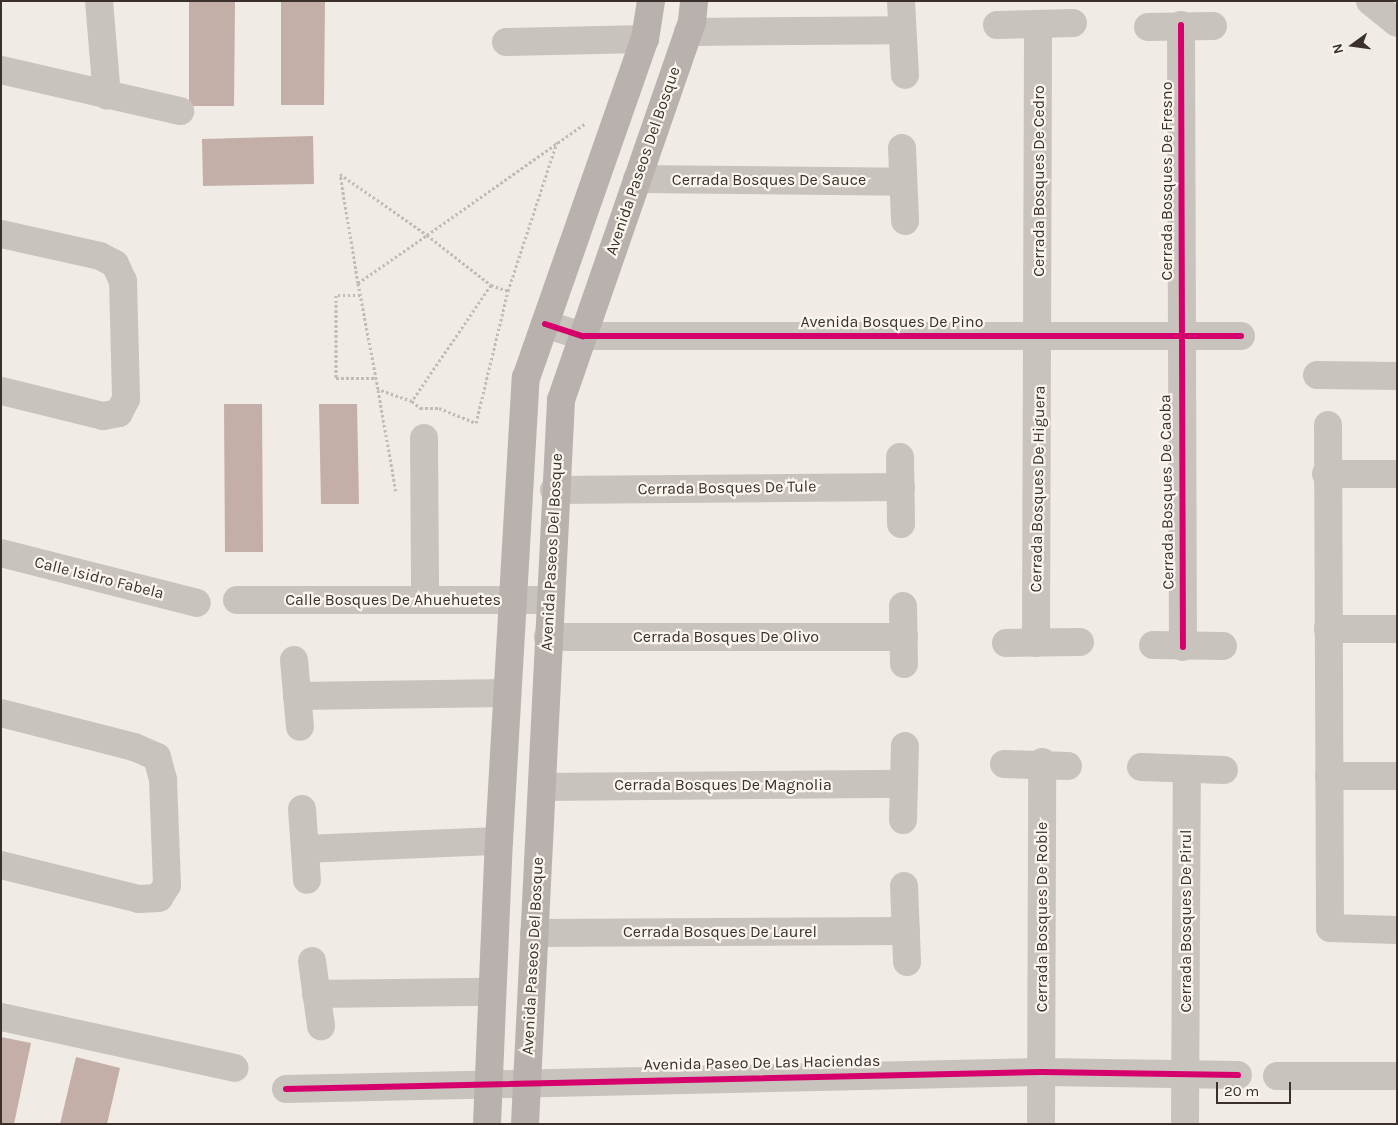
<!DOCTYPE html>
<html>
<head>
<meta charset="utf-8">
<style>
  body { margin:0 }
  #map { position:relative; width:1398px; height:1125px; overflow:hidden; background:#f0ebe5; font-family:Karla,sans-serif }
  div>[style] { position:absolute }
  .building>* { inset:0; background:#c3afa7 }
  .path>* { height:3px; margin-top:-1.5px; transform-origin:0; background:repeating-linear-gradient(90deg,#c2bbb6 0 2.5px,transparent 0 5px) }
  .minor>* { height:28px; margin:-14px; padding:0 14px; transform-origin:14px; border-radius:14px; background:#c9c3be }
  .major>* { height:28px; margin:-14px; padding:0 14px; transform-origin:14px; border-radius:14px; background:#b8b1ad }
  .cycleway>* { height:6px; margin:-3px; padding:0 3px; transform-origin:3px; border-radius:3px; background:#d6006c }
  span { translate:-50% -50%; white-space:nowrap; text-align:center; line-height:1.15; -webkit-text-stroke:4.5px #fbf5ee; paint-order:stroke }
  .street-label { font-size:16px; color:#3b302b }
  .frame { position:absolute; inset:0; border:2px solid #3b302b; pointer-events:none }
  .north { position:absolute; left:1328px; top:20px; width:50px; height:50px; -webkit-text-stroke:4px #fbf5ee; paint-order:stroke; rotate:256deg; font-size:14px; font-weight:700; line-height:20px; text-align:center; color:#3b302b }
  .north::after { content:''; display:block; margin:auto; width:18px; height:22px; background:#3b302b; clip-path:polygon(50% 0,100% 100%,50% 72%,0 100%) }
  .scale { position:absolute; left:1216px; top:1082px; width:75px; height:22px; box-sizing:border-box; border:2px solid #3b302b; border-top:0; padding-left:6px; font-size:15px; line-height:18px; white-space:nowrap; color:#3b302b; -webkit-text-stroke:4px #fbf5ee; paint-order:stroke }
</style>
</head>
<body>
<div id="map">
  <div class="building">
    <div style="clip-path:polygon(189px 1px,235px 1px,234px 106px,189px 106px)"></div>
    <div style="clip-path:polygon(281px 1px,325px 1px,324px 105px,281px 105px)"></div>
    <div style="clip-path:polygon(313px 136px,314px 184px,203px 186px,202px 139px)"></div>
    <div style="clip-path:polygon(224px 404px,262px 404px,263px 552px,225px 552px)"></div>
    <div style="clip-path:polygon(319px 404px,357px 404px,359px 504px,321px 504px)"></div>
    <div style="clip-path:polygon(1px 1037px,31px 1043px,14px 1124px,1px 1124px)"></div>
    <div style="clip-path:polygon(76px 1057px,120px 1068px,107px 1124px,60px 1124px)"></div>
  </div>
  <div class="path">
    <div style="left:358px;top:283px;width:84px;rotate:-34.8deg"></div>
    <div style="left:427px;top:235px;width:81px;rotate:38deg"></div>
    <div style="left:491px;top:285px;width:140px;rotate:124.3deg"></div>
    <div style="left:412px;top:401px;width:36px;rotate:-161deg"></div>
    <div style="left:378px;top:389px;width:108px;rotate:-100.7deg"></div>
    <div style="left:358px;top:283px;width:110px;rotate:-99.4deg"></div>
    <div style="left:340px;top:174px;width:106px;rotate:35deg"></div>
    <div style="left:427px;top:235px;width:194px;rotate:-35.2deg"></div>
    <div style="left:491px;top:285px;width:18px;rotate:19deg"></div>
    <div style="left:508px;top:291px;width:157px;rotate:-71.8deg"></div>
    <div style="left:360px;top:295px;width:24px;rotate:180deg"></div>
    <div style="left:336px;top:295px;width:83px;rotate:90deg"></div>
    <div style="left:336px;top:378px;width:39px"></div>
    <div style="left:378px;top:390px;width:104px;rotate:80deg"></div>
    <div style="left:412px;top:401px;width:11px;rotate:41deg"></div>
    <div style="left:420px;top:408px;width:19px"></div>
    <div style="left:439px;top:408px;width:40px;rotate:22deg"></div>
    <div style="left:476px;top:423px;width:136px;rotate:-76.4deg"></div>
  </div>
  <div class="minor">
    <div style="left:99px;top:1px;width:95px;rotate:85.2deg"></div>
    <div style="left:901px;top:1px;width:74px;rotate:86.9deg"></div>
    <div style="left:1370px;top:1px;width:35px;rotate:39deg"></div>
    <div style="left:997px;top:25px;width:76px;rotate:-1.5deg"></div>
    <div style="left:1181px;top:25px;width:622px;rotate:89.82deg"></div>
    <div style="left:1148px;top:27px;width:65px;rotate:-0.9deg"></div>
    <div style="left:688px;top:32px;width:214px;rotate:-0.5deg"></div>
    <div style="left:506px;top:42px;width:139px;rotate:-1.2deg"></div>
    <div style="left:1px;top:70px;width:184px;rotate:12.9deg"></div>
    <div style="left:902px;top:148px;width:73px;rotate:87.6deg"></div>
    <div style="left:637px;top:179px;width:265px;rotate:0.6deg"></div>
    <div style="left:1px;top:234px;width:101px;rotate:12.5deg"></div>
    <div style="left:100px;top:256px;width:17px;rotate:28deg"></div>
    <div style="left:115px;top:264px;width:19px;rotate:65deg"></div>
    <div style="left:123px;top:281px;width:118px;rotate:88.5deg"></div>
    <div style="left:126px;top:399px;width:16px;rotate:117deg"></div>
    <div style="left:119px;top:413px;width:16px;rotate:169deg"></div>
    <div style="left:103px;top:416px;width:105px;rotate:-166.2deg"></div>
    <div style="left:545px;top:324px;width:40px;rotate:18deg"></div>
    <div style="left:583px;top:336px;width:658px"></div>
    <div style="left:1317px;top:375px;width:80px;rotate:0.7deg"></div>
    <div style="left:1328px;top:425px;width:503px;rotate:89.77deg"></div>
    <div style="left:1330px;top:928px;width:67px;rotate:1.7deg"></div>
    <div style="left:424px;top:438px;width:162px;rotate:89.6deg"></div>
    <div style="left:900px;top:457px;width:67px;rotate:89.1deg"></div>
    <div style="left:1326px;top:474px;width:71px"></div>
    <div style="left:554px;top:490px;width:347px;rotate:-0.5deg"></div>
    <div style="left:1px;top:553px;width:202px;rotate:14.3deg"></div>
    <div style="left:237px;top:600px;width:312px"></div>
    <div style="left:903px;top:606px;width:58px;rotate:89deg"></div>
    <div style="left:1328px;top:629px;width:69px"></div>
    <div style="left:548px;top:637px;width:356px"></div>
    <div style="left:1006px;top:643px;width:74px;rotate:-0.8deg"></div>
    <div style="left:1036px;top:643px;width:617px;rotate:-89.81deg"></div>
    <div style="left:1153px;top:645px;width:70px;rotate:0.8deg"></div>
    <div style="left:294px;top:660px;width:67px;rotate:84.9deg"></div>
    <div style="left:297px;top:696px;width:210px;rotate:-0.8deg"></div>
    <div style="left:1px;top:713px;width:137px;rotate:14.3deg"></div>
    <div style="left:134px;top:747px;width:25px;rotate:23deg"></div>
    <div style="left:157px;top:757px;width:24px;rotate:75deg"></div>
    <div style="left:163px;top:780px;width:105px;rotate:87.8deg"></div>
    <div style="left:167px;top:885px;width:15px;rotate:122deg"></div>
    <div style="left:159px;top:898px;width:20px;rotate:177deg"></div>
    <div style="left:139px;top:899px;width:142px;rotate:-166.2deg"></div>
    <div style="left:1004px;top:764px;width:64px;rotate:1.8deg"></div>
    <div style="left:1141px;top:767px;width:83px;rotate:2.1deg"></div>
    <div style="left:1329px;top:776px;width:68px"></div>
    <div style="left:542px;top:787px;width:362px;rotate:-0.5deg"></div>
    <div style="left:302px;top:809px;width:71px;rotate:86deg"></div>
    <div style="left:903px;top:820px;width:74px;rotate:-88.5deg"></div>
    <div style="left:305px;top:849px;width:194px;rotate:-2.4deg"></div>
    <div style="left:904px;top:886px;width:76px;rotate:87.7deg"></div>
    <div style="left:534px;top:933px;width:372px;rotate:-0.3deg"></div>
    <div style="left:312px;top:961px;width:66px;rotate:82.1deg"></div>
    <div style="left:316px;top:994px;width:175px;rotate:-0.7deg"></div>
    <div style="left:1px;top:1017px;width:239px;rotate:12.3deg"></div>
    <div style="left:1277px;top:1076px;width:120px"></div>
    <div style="left:286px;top:1089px;width:756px;rotate:-1.29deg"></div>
    <div style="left:1042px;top:1072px;width:196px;rotate:0.9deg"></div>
    <div style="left:1041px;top:1124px;width:362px;rotate:-89.8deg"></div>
    <div style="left:1185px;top:1124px;width:355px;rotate:-89.7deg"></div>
  </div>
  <div class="major">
    <div style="left:487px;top:1124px;width:283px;rotate:-87.6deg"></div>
    <div style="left:499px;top:841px;width:464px;rotate:-86.7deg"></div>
    <div style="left:526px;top:378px;width:359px;rotate:-70.7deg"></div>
    <div style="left:645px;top:39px;width:38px;rotate:-81deg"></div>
    <div style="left:525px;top:1124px;width:725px;rotate:-87.15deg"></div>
    <div style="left:561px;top:400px;width:401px;rotate:-70.9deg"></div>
    <div style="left:692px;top:21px;width:20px;rotate:-84deg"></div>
  </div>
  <div class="cycleway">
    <div style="left:1181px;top:25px;width:622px;rotate:89.82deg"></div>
    <div style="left:545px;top:324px;width:40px;rotate:18deg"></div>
    <div style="left:583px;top:336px;width:658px"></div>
    <div style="left:286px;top:1089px;width:756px;rotate:-1.29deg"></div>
    <div style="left:1042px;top:1072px;width:196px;rotate:0.9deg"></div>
  </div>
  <div class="street-label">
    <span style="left:643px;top:161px;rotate:-71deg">Avenida Paseos Del Bosque</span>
    <span style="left:769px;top:180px">Cerrada Bosques De Sauce</span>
    <span style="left:1039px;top:181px;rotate:-90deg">Cerrada Bosques De Cedro</span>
    <span style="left:1167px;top:181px;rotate:-90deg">Cerrada Bosques De Fresno</span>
    <span style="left:892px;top:322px">Avenida Bosques De Pino</span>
    <span style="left:727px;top:488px;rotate:-1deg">Cerrada Bosques De Tule</span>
    <span style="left:1038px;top:489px;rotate:-89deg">Cerrada Bosques De Higuera</span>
    <span style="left:1167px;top:492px;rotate:-91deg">Cerrada Bosques De Caoba</span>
    <span style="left:552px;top:552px;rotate:-87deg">Avenida Paseos Del Bosque</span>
    <span style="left:99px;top:578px;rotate:14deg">Calle Isidro Fabela</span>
    <span style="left:393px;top:600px">Calle Bosques De Ahuehuetes</span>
    <span style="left:726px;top:637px">Cerrada Bosques De Olivo</span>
    <span style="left:723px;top:785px">Cerrada Bosques De Magnolia</span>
    <span style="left:1042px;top:917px;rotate:-90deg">Cerrada Bosques De Roble</span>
    <span style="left:1186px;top:921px;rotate:-90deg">Cerrada Bosques De Pirul</span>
    <span style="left:720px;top:932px">Cerrada Bosques De Laurel</span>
    <span style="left:533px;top:956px;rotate:-87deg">Avenida Paseos Del Bosque</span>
    <span style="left:762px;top:1063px;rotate:-1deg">Avenida Paseo De Las Haciendas</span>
  </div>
  <div class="frame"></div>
  <div class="north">N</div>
  <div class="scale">20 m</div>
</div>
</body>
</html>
